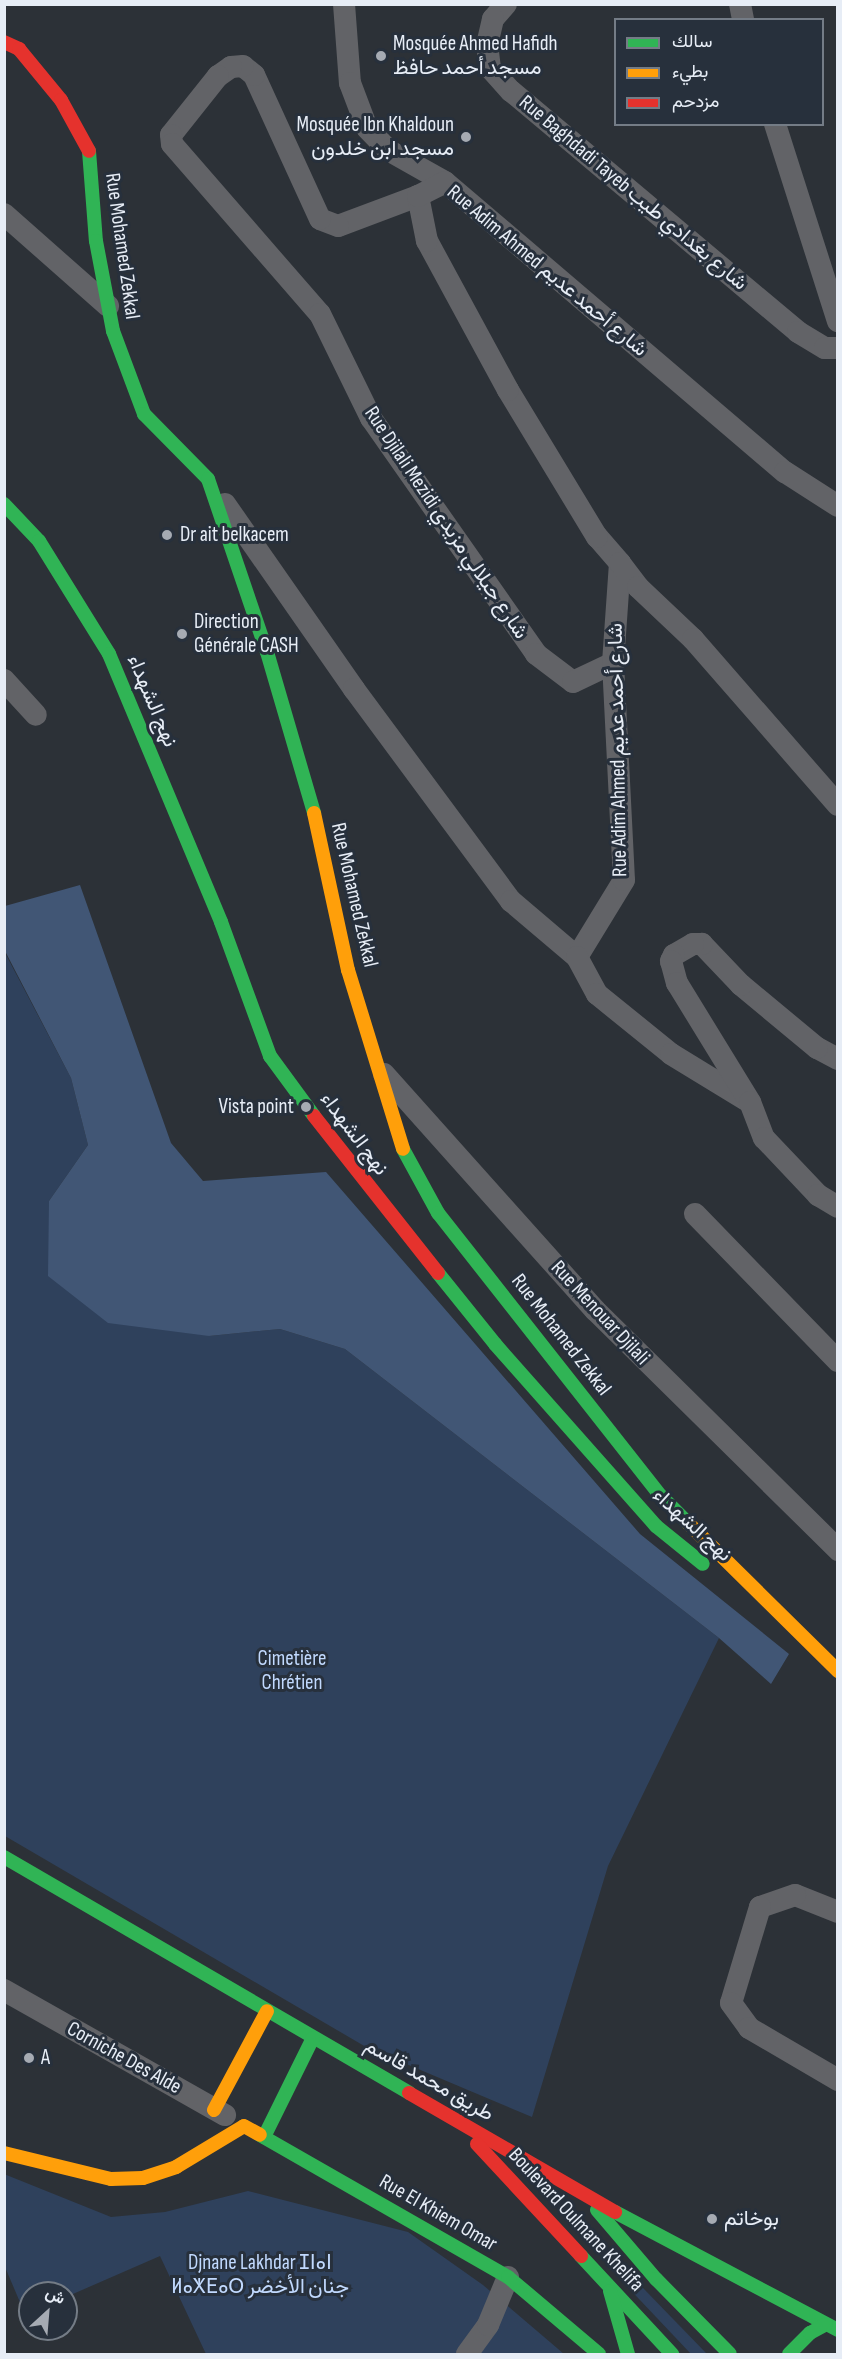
<!DOCTYPE html>
<html>
<head>
<meta charset="utf-8">
<style>
  body { margin:0 }
  #map { position:relative; width:842px; height:2359px; overflow:hidden; background:#2c3137; font-family:"Sofia Sans Condensed",Vazirmatn,"Noto Sans Tifinagh",sans-serif }
  div>[style] { position:absolute }
  .green>* { inset:0; background:#2f415c }
  .forest>* { inset:0; background:#415675 }
  .street>* { height:22px; margin:-11px; padding:0 11px; transform-origin:11px; border-radius:11px; background:#626367 }
  .fast>* { height:14px; margin:-7px; padding:0 7px; transform-origin:7px; border-radius:7px; background:#30b455 }
  .slow>* { height:14px; margin:-7px; padding:0 7px; transform-origin:7px; border-radius:7px; background:#ff9f0a }
  .jam>* { height:14px; margin:-7px; padding:0 7px; transform-origin:7px; border-radius:7px; background:#e5322d }
  .dots>* { width:16px; height:16px; translate:-50% -50%; box-sizing:border-box; border:3px solid #27303c; border-radius:50% }
  span { translate:-50% -50%; white-space:nowrap; text-align:center; line-height:1.15; -webkit-text-stroke:6px #27303c; paint-order:stroke }
  .poi-label { font-size:21px; color:#e7edf6 }
  .left { translate:0 -50%; text-align:left }
  .right { translate:-100% -50%; text-align:right }
  .street-label { font-size:21px; color:#e7edf6 }
  .park-label { font-size:21px; color:#c1d9fe }
  .frame { position:absolute; inset:0; border:6px solid #e7edf6; pointer-events:none }
  .legend { position:absolute; left:614px; top:18px; width:210px; height:108px; box-sizing:border-box; background:#27303c; border:2px solid #747c86; margin:0; padding:8px 10px; list-style:none; font-size:18px; color:#e7edf6 }
  .legend li { display:flex; align-items:center; gap:12px; height:30px }
  .legend b { width:30px; border:2px solid #747c86 }
  .north { position:absolute; left:18px; top:2281px; width:60px; height:60px; box-sizing:border-box; background:#27303c; border:2px solid #747c86; border-radius:50%; rotate:26deg; font-size:16px; font-weight:700; line-height:24px; text-align:center; color:#e7edf6 }
  .north::after { content:''; display:block; margin:auto; width:21px; height:27px; background:#a6abb3; clip-path:polygon(50% 0,100% 100%,50% 72%,0 100%) }
</style>
</head>
<body>
<div id="map">
  <div class="green">
    <div style="clip-path:polygon(4px 951px,71px 1078px,88px 1145px,49px 1201px,209px 1336px,280px 1329px,345px 1349px,719px 1638px,608px 1866px,532px 2117px,366px 2047px,5px 1836px)"></div>
    <div style="clip-path:polygon(4px 2174px,111px 2217px,165px 2212px,248px 2191px,408px 2232px,483px 2285px,564px 2354px,206px 2354px,160px 2256px,66px 2297px,66px 2293px,30px 2293px,30px 2312px,25px 2314px,5px 2267px)"></div>
    <div style="clip-path:polygon(611px 2255px,707px 2354px,691px 2354px,605px 2263px)"></div>
  </div>
  <div class="forest">
    <div style="clip-path:polygon(80px 885px,171px 1143px,203px 1181px,326px 1172px,640px 1534px,789px 1654px,771px 1684px,719px 1638px,345px 1349px,280px 1329px,209px 1336px,108px 1323px,48px 1276px,49px 1201px,88px 1145px,71px 1078px,5px 951px,5px 906px)"></div>
  </div>
  <div class="street">
    <div style="left:344px;top:4px;width:79px;rotate:85.7deg"></div>
    <div style="left:350px;top:83px;width:48px;rotate:69.3deg"></div>
    <div style="left:367px;top:128px;width:30px;rotate:46deg"></div>
    <div style="left:388px;top:150px;width:65px;rotate:29.3deg"></div>
    <div style="left:445px;top:182px;width:447px;rotate:40.5deg"></div>
    <div style="left:785px;top:472px;width:63px;rotate:32.7deg"></div>
    <div style="left:506px;top:4px;width:20px;rotate:131deg"></div>
    <div style="left:493px;top:19px;width:26px;rotate:103deg"></div>
    <div style="left:487px;top:44px;width:24px;rotate:83deg"></div>
    <div style="left:490px;top:68px;width:31px;rotate:48deg"></div>
    <div style="left:511px;top:91px;width:375px;rotate:40deg"></div>
    <div style="left:798px;top:332px;width:31px;rotate:31deg"></div>
    <div style="left:825px;top:348px;width:13px"></div>
    <div style="left:740px;top:4px;width:16px;rotate:79deg"></div>
    <div style="left:775px;top:124px;width:207px;rotate:72.3deg"></div>
    <div style="left:418px;top:196px;width:85px;rotate:159.4deg"></div>
    <div style="left:338px;top:226px;width:19px;rotate:-159deg"></div>
    <div style="left:320px;top:219px;width:158px;rotate:-114.6deg"></div>
    <div style="left:254px;top:75px;width:14px;rotate:-141deg"></div>
    <div style="left:243px;top:66px;width:12px;rotate:175deg"></div>
    <div style="left:231px;top:67px;width:16px;rotate:145deg"></div>
    <div style="left:218px;top:76px;width:75px;rotate:128.5deg"></div>
    <div style="left:171px;top:135px;width:9px;rotate:84deg"></div>
    <div style="left:172px;top:144px;width:225px;rotate:49deg"></div>
    <div style="left:320px;top:314px;width:116px;rotate:63.9deg"></div>
    <div style="left:371px;top:418px;width:288px;rotate:55deg"></div>
    <div style="left:536px;top:654px;width:46px;rotate:37.1deg"></div>
    <div style="left:573px;top:682px;width:44px;rotate:-25.4deg"></div>
    <div style="left:4px;top:214px;width:139px;rotate:41.5deg"></div>
    <div style="left:225px;top:504px;width:226px;rotate:55.1deg"></div>
    <div style="left:354px;top:689px;width:264px;rotate:53.5deg"></div>
    <div style="left:511px;top:901px;width:87px;rotate:40.3deg"></div>
    <div style="left:577px;top:957px;width:90px;rotate:-58.6deg"></div>
    <div style="left:624px;top:880px;width:217px;rotate:-92.9deg"></div>
    <div style="left:613px;top:663px;width:100px;rotate:-86deg"></div>
    <div style="left:620px;top:563px;width:35px;rotate:-131deg"></div>
    <div style="left:597px;top:537px;width:172px;rotate:-121.2deg"></div>
    <div style="left:508px;top:390px;width:170px;rotate:-118.5deg"></div>
    <div style="left:427px;top:241px;width:46px;rotate:-101.3deg"></div>
    <div style="left:418px;top:196px;width:30px;rotate:-27deg"></div>
    <div style="left:620px;top:563px;width:30px;rotate:53deg"></div>
    <div style="left:638px;top:587px;width:76px;rotate:43.4deg"></div>
    <div style="left:693px;top:639px;width:220px;rotate:48.9deg"></div>
    <div style="left:4px;top:680px;width:47px;rotate:47.6deg"></div>
    <div style="left:577px;top:957px;width:42px;rotate:61.6deg"></div>
    <div style="left:597px;top:994px;width:95px;rotate:39deg"></div>
    <div style="left:671px;top:1054px;width:88px;rotate:31.5deg"></div>
    <div style="left:838px;top:1059px;width:24px;rotate:-152deg"></div>
    <div style="left:817px;top:1048px;width:99px;rotate:-140.3deg"></div>
    <div style="left:741px;top:985px;width:57px;rotate:-133.6deg"></div>
    <div style="left:702px;top:944px;width:9px;rotate:180deg"></div>
    <div style="left:693px;top:944px;width:22px;rotate:150deg"></div>
    <div style="left:674px;top:955px;width:7px;rotate:117deg"></div>
    <div style="left:671px;top:961px;width:23px;rotate:75deg"></div>
    <div style="left:677px;top:983px;width:140px;rotate:58.5deg"></div>
    <div style="left:750px;top:1102px;width:39px;rotate:69deg"></div>
    <div style="left:764px;top:1138px;width:79px;rotate:46.5deg"></div>
    <div style="left:818px;top:1195px;width:23px;rotate:31deg"></div>
    <div style="left:384px;top:1074px;width:317px;rotate:48.2deg"></div>
    <div style="left:595px;top:1310px;width:342px;rotate:44.6deg"></div>
    <div style="left:695px;top:1214px;width:205px;rotate:45.8deg"></div>
    <div style="left:838px;top:1912px;width:46px;rotate:-158.4deg"></div>
    <div style="left:795px;top:1895px;width:37px;rotate:161deg"></div>
    <div style="left:760px;top:1907px;width:100px;rotate:106.8deg"></div>
    <div style="left:731px;top:2003px;width:31px;rotate:54deg"></div>
    <div style="left:749px;top:2028px;width:103px;rotate:30.3deg"></div>
    <div style="left:4px;top:1990px;width:254px;rotate:29.5deg"></div>
    <div style="left:467px;top:2354px;width:36px;rotate:-54deg"></div>
    <div style="left:488px;top:2325px;width:52px;rotate:-67.4deg"></div>
  </div>
  <div class="fast">
    <div style="left:89px;top:151px;width:90px;rotate:85.6deg"></div>
    <div style="left:96px;top:241px;width:92px;rotate:79.3deg"></div>
    <div style="left:113px;top:331px;width:89px;rotate:69.5deg"></div>
    <div style="left:144px;top:414px;width:91px;rotate:45.4deg"></div>
    <div style="left:208px;top:479px;width:183px;rotate:71.2deg"></div>
    <div style="left:267px;top:652px;width:168px;rotate:73.7deg"></div>
    <div style="left:4px;top:504px;width:51px;rotate:46.6deg"></div>
    <div style="left:39px;top:541px;width:133px;rotate:58.2deg"></div>
    <div style="left:109px;top:654px;width:290px;rotate:67.3deg"></div>
    <div style="left:221px;top:922px;width:143px;rotate:69.9deg"></div>
    <div style="left:270px;top:1056px;width:74px;rotate:53.7deg"></div>
    <div style="left:403px;top:1149px;width:73px;rotate:61.3deg"></div>
    <div style="left:438px;top:1213px;width:360px;rotate:51.8deg"></div>
    <div style="left:661px;top:1496px;width:38px;rotate:45deg"></div>
    <div style="left:438px;top:1273px;width:91px;rotate:51.2deg"></div>
    <div style="left:495px;top:1344px;width:243px;rotate:48.5deg"></div>
    <div style="left:656px;top:1526px;width:60px;rotate:39deg"></div>
    <div style="left:4px;top:1857px;width:469px;rotate:30.2deg"></div>
    <div style="left:260px;top:2135px;width:286px;rotate:29.8deg"></div>
    <div style="left:508px;top:2277px;width:119px;rotate:40.2deg"></div>
    <div style="left:264px;top:2137px;width:110px;rotate:-63.7deg"></div>
    <div style="left:597px;top:2210px;width:91px;rotate:49.5deg"></div>
    <div style="left:656px;top:2279px;width:105px;rotate:45.4deg"></div>
    <div style="left:615px;top:2212px;width:252px;rotate:27.9deg"></div>
    <div style="left:581px;top:2256px;width:134px;rotate:47.1deg"></div>
    <div style="left:610px;top:2291px;width:66px;rotate:74.1deg"></div>
    <div style="left:789px;top:2354px;width:30px;rotate:-45deg"></div>
    <div style="left:810px;top:2333px;width:18px;rotate:-29deg"></div>
  </div>
  <div class="slow">
    <div style="left:314px;top:813px;width:161px;rotate:77.8deg"></div>
    <div style="left:348px;top:970px;width:187px;rotate:72.9deg"></div>
    <div style="left:688px;top:1523px;width:211px;rotate:44.6deg"></div>
    <div style="left:214px;top:2110px;width:112px;rotate:-61.8deg"></div>
    <div style="left:4px;top:2153px;width:110px;rotate:13.7deg"></div>
    <div style="left:111px;top:2179px;width:32px;rotate:-2deg"></div>
    <div style="left:143px;top:2178px;width:35px;rotate:-18deg"></div>
    <div style="left:176px;top:2167px;width:79px;rotate:-31.1deg"></div>
    <div style="left:244px;top:2126px;width:18px;rotate:29deg"></div>
  </div>
  <div class="jam">
    <div style="left:4px;top:42px;width:17px;rotate:25deg"></div>
    <div style="left:19px;top:49px;width:66px;rotate:50.5deg"></div>
    <div style="left:61px;top:100px;width:58px;rotate:61.2deg"></div>
    <div style="left:314px;top:1116px;width:200px;rotate:51.7deg"></div>
    <div style="left:409px;top:2093px;width:238px;rotate:30deg"></div>
    <div style="left:477px;top:2144px;width:153px;rotate:47.1deg"></div>
  </div>
  <div class="dots">
    <div style="left:381px;top:56px;background:#a6abb3"></div>
    <div style="left:466px;top:137px;background:#a6abb3"></div>
    <div style="left:167px;top:535px;background:#a6abb3"></div>
    <div style="left:182px;top:634px;background:#a6abb3"></div>
    <div style="left:306px;top:1107px;background:#a6abb3"></div>
    <div style="left:29px;top:2058px;background:#a6abb3"></div>
    <div style="left:712px;top:2219px;background:#a6abb3"></div>
  </div>
  <div class="poi-label">
    <span class="left" style="left:393px;top:56px">Mosquée Ahmed Hafidh<br>مسجد أحمد حافظ</span>
    <span class="right" style="left:454px;top:137px">Mosquée Ibn Khaldoun<br>مسجد ابن خلدون</span>
    <span class="left" style="left:180px;top:535px">Dr ait belkacem</span>
    <span class="left" style="left:194px;top:634px">Direction<br>Générale CASH</span>
    <span class="right" style="left:294px;top:1107px">Vista point</span>
    <span class="left" style="left:41px;top:2058px">A</span>
    <span class="left" style="left:724px;top:2219px">بوخاتم</span>
  </div>
  <div class="street-label">
    <span style="left:633px;top:193px;rotate:40deg">Rue Baghdadi Tayeb شارع بغدادي طيب</span>
    <span style="left:122px;top:246px;rotate:82deg">Rue Mohamed Zekkal</span>
    <span style="left:547px;top:271px;rotate:40deg">Rue Adim Ahmed شارع أحمد عديم</span>
    <span style="left:446px;top:523px;rotate:56deg">Rue Djilali Mezidi شارع جيلالي مزيدي</span>
    <span style="left:152px;top:701px;rotate:67deg">نهج الشهداء</span>
    <span style="left:618px;top:750px;rotate:-91deg">Rue Adim Ahmed شارع أحمد عديم</span>
    <span style="left:354px;top:895px;rotate:77deg">Rue Mohamed Zekkal</span>
    <span style="left:354px;top:1134px;rotate:53deg">نهج الشهداء</span>
    <span style="left:600px;top:1313px;rotate:47deg">Rue Menouar Djilali</span>
    <span style="left:561px;top:1335px;rotate:52deg">Rue Mohamed Zekkal</span>
    <span style="left:692px;top:1525px;rotate:42deg">نهج الشهداء</span>
    <span style="left:124px;top:2058px;rotate:29deg">Corniche Des Alde</span>
    <span style="left:429px;top:2080px;rotate:30deg">طريق محمد قاسم</span>
    <span style="left:438px;top:2213px;rotate:30deg">Rue El Khiem Omar</span>
    <span style="left:576px;top:2220px;rotate:47deg">Boulevard Oulmane Khelifa</span>
  </div>
  <div class="park-label">
    <span style="left:292px;top:1671px">Cimetière<br>Chrétien</span>
    <span style="left:260px;top:2275px">Djnane Lakhdar ⵊⵏⴰⵏ<br>ⵍⴰⵅⴹⴰⵔ جنان الأخضر</span>
  </div>
  <div class="frame"></div>
  <ul class="legend">
  <li><b style="height:8px;background:#30b455"></b>سالك</li>
  <li><b style="height:8px;background:#ff9f0a"></b>بطيء</li>
  <li><b style="height:8px;background:#e5322d"></b>مزدحم</li>
  </ul>
  <div class="north">ش</div>
</div>
</body>
</html>
